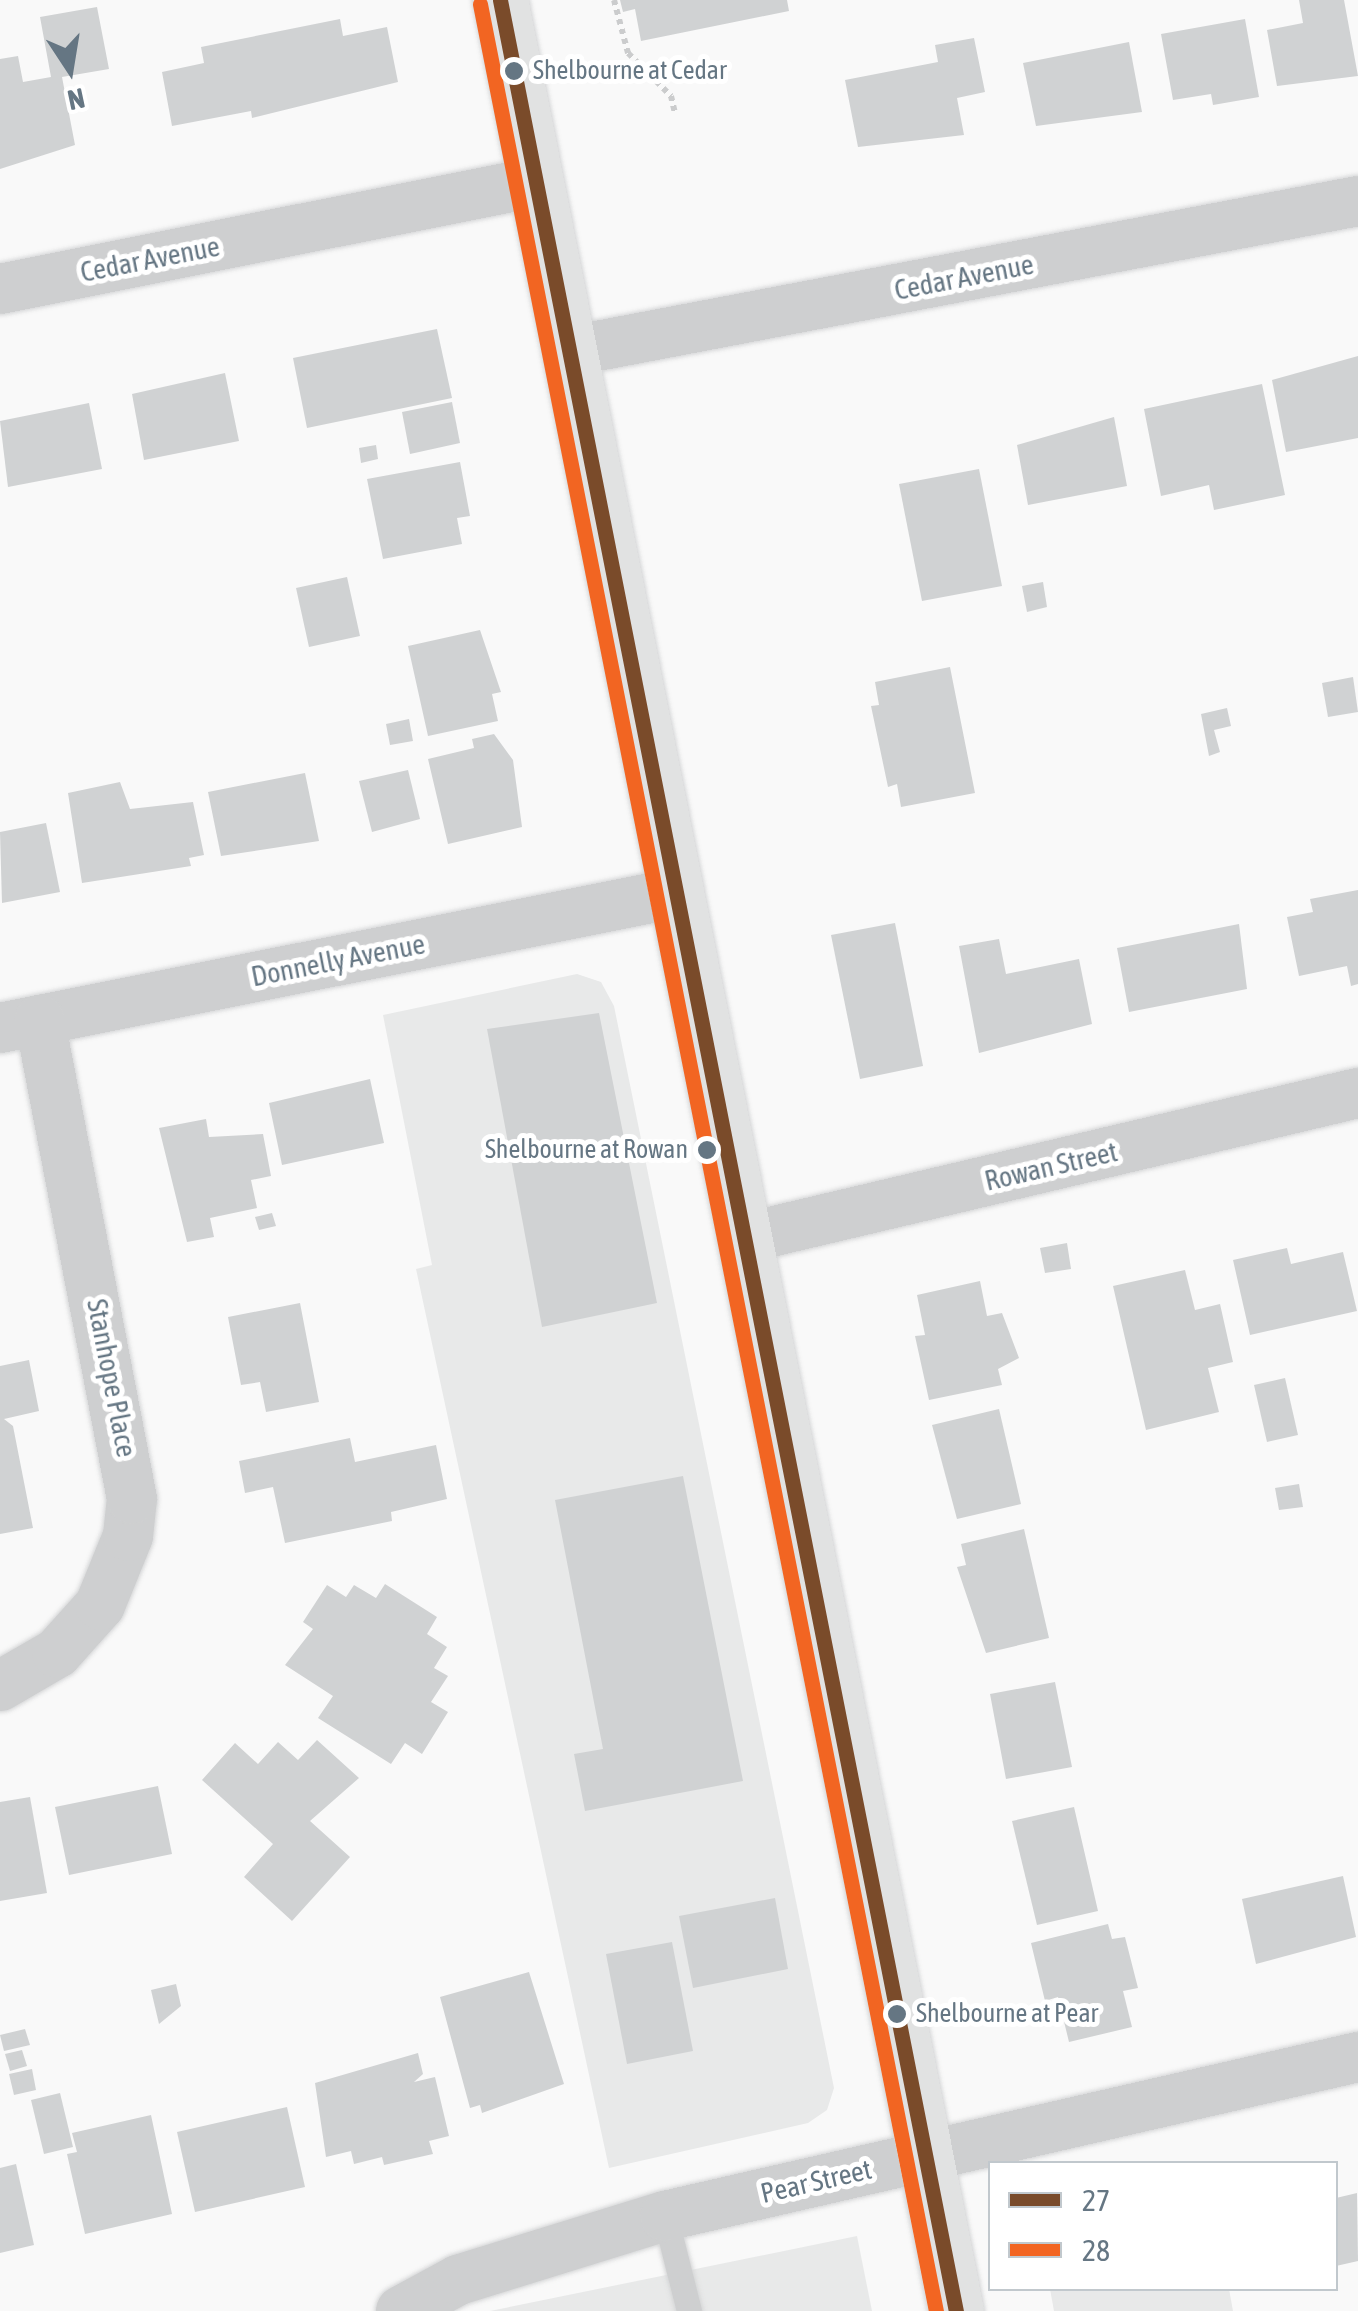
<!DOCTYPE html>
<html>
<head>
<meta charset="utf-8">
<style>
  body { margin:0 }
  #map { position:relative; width:1358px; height:2311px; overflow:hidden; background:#f9f9f9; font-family:"Asap Condensed",sans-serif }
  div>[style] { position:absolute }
  .built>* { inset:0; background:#e8e9e9 }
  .building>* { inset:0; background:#d0d2d3 }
  .path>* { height:6px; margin-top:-3px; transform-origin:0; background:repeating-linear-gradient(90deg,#cbcccd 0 5px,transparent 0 10px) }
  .roads { filter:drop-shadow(0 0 2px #d5d6d7) drop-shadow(0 0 2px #d5d6d7) }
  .lane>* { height:25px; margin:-12.5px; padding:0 12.5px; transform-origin:12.5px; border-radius:12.5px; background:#cecfd0 }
  .street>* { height:50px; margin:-25px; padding:0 25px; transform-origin:25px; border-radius:25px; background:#cecfd0 }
  .secondary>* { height:55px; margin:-27.5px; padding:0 27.5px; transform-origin:27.5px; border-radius:27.5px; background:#e1e2e2 }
  .bus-1>* { height:15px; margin:-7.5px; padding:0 7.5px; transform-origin:7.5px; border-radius:7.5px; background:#7a4b2a }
  .bus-2>* { height:15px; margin:-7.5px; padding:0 7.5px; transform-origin:7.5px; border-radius:7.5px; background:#f26522 }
  .dots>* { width:28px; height:28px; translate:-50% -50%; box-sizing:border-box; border:5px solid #fff; border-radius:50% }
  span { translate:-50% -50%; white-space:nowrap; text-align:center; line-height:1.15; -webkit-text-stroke:10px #fff; paint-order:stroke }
  .bus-label { font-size:26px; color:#657683 }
  .left { translate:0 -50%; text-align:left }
  .right { translate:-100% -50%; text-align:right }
  .street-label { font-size:28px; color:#657683 }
  .legend { position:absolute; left:988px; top:2161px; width:350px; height:130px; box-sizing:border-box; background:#fff; border:2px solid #c1c8cd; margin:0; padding:12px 18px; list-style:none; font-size:30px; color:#657683 }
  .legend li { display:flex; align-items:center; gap:20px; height:50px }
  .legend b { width:50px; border:2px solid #c1c8cd }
  .north { position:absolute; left:20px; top:20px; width:100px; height:100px; -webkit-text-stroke:8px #fff; paint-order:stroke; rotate:168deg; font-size:28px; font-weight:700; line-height:40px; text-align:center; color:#657683 }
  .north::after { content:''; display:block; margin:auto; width:35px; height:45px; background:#657683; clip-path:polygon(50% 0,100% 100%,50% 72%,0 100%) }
</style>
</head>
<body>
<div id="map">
  <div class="built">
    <div style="clip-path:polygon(577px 974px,601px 982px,614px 1006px,834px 2088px,827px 2110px,808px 2123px,609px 2168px,416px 1269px,432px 1265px,383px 1015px)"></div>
    <div style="clip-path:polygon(857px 2236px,872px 2311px,490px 2311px)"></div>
    <div style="clip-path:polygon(1050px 2289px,1229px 2289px,1233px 2311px,1054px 2311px)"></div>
  </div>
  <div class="building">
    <div style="clip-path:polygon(620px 0,787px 0,789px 11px,641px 41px,635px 9px,623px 12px)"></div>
    <div style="clip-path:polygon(1299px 0,1344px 0,1358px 76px,1277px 86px,1267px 30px,1303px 23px)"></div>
    <div style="clip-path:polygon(97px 7px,109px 69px,62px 77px,75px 145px,0 169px,0 59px,18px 56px,23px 82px,51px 77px,40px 17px)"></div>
    <div style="clip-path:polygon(340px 19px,343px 36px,387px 27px,398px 82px,252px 118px,251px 111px,172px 126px,162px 72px,204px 63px,201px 47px)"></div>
    <div style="clip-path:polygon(1245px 19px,1259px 97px,1213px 105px,1211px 94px,1173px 100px,1161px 34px)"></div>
    <div style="clip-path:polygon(974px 38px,985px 92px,957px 98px,964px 135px,858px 147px,845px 80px,938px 62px,935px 45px)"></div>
    <div style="clip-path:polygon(1129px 42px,1142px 112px,1036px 126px,1023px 63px)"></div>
    <div style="clip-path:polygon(437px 329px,452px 398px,307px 428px,293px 358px)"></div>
    <div style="clip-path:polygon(1358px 356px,1358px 438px,1286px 452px,1272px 380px)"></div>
    <div style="clip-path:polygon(225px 373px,239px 441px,144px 460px,132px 394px)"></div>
    <div style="clip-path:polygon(1262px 384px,1285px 495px,1214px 510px,1209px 485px,1161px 496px,1144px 409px)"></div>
    <div style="clip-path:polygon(452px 402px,460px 443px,410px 454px,402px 412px)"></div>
    <div style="clip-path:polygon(89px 403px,102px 469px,8px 487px,0 421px)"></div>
    <div style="clip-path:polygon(1114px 417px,1127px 486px,1028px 505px,1017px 445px)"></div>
    <div style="clip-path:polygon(376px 445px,378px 459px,361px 463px,359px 448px)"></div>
    <div style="clip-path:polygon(460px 462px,470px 516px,457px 518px,462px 544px,383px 559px,367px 479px)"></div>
    <div style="clip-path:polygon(979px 469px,1002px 586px,922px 601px,899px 484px)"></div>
    <div style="clip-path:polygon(347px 577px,360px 636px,309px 647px,296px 588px)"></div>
    <div style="clip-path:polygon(1043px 582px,1047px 607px,1027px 612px,1022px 586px)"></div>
    <div style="clip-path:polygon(480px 630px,501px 692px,492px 694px,498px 721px,428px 736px,408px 646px)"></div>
    <div style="clip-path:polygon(950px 667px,975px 793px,901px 807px,897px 784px,888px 787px,871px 706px,879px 705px,875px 682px)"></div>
    <div style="clip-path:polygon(1353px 677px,1358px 712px,1328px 717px,1322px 683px)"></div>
    <div style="clip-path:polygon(1227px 708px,1231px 726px,1214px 730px,1220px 752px,1209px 756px,1201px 714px)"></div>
    <div style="clip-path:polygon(409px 719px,413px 741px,390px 745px,386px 724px)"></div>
    <div style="clip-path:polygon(494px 734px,513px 760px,522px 827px,448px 844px,428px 759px,474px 748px,472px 739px)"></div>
    <div style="clip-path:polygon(408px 770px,420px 819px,372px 832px,359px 781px)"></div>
    <div style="clip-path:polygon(305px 773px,319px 841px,221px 856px,208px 792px)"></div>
    <div style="clip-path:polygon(120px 782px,130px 809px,193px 802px,204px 855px,189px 858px,191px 866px,82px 883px,68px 793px)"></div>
    <div style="clip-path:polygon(46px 823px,60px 892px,2px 903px,0 832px)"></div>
    <div style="clip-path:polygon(1358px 890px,1358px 984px,1351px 986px,1347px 966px,1299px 976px,1287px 917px,1313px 912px,1310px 899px)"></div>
    <div style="clip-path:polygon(895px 923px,923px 1066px,860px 1079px,831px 935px)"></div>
    <div style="clip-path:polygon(1239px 924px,1247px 989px,1129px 1012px,1117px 948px)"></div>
    <div style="clip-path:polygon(999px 939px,1006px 974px,1079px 959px,1092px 1024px,979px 1053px,959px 946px)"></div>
    <div style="clip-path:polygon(599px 1013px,657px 1303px,542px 1327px,487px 1029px)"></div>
    <div style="clip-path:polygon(370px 1079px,384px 1143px,282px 1165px,269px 1103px)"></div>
    <div style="clip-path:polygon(206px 1119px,209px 1137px,263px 1134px,271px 1176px,251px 1180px,257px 1208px,210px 1218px,214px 1237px,187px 1242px,159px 1128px)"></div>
    <div style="clip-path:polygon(272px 1213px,276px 1226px,259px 1230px,255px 1217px)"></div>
    <div style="clip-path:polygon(1067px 1243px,1071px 1269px,1045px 1273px,1040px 1248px)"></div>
    <div style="clip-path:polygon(1287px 1248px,1291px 1264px,1343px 1252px,1357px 1311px,1250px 1335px,1233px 1260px)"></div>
    <div style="clip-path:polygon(1185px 1270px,1195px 1310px,1220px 1304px,1233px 1362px,1208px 1368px,1219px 1412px,1146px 1430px,1113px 1286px)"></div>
    <div style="clip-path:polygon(980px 1281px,987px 1316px,1002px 1313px,1019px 1358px,998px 1369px,1002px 1385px,929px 1400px,915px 1336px,925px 1335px,917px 1295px)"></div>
    <div style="clip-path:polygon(300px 1303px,319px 1402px,266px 1412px,260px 1382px,241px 1385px,228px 1317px)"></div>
    <div style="clip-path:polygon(29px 1360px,39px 1411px,4px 1419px,13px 1426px,33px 1528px,0 1534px,0 1366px)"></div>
    <div style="clip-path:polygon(1285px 1378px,1298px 1435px,1267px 1442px,1254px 1385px)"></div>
    <div style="clip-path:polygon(999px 1409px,1021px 1504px,957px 1519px,932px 1425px)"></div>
    <div style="clip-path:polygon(350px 1438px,355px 1462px,436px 1445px,447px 1499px,391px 1512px,392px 1521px,285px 1543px,273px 1487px,245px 1493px,239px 1461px)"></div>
    <div style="clip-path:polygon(683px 1476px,743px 1781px,585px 1811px,574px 1754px,603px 1749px,555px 1500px)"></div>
    <div style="clip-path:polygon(1299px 1484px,1303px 1507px,1279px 1510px,1275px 1488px)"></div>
    <div style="clip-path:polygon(1024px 1529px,1049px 1638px,986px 1653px,957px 1567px,966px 1565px,961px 1544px)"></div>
    <div style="clip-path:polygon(385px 1584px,437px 1617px,427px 1634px,447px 1647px,434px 1668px,448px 1676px,431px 1702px,448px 1712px,422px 1754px,405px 1743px,391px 1764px,318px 1718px,333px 1696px,285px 1665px,313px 1629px,303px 1622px,327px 1585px,346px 1597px,354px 1585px,376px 1598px)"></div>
    <div style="clip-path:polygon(1055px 1682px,1072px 1767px,1006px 1779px,990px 1694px)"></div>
    <div style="clip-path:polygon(317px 1740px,359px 1778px,310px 1821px,350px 1857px,292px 1921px,244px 1877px,273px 1844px,202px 1780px,235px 1743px,258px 1764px,278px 1742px,298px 1760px)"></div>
    <div style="clip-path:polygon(158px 1786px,172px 1854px,69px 1875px,55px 1807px)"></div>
    <div style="clip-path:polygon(30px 1797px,47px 1893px,0 1901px,0 1802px)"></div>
    <div style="clip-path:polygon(1074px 1807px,1098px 1911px,1037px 1925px,1012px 1821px)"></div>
    <div style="clip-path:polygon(1343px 1876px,1356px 1937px,1256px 1964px,1242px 1899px)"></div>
    <div style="clip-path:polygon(775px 1898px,788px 1969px,693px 1988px,679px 1916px)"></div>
    <div style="clip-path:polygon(1108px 1924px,1112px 1939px,1125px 1937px,1138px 1988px,1123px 1991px,1132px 2027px,1069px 2042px,1058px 1997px,1045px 2001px,1031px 1943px)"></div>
    <div style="clip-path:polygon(672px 1942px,693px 2051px,627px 2064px,606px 1954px)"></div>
    <div style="clip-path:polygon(529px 1972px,564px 2084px,482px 2113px,480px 2105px,470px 2108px,440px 1997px)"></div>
    <div style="clip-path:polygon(176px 1984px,181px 2006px,159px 2024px,151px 1990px)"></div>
    <div style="clip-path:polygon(25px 2029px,30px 2045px,4px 2051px,0 2035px)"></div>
    <div style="clip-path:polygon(22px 2050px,27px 2066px,10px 2071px,5px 2054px)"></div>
    <div style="clip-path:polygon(418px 2053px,423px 2074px,414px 2082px,435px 2077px,449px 2136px,429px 2141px,433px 2154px,384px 2165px,382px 2157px,354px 2164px,351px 2151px,326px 2157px,315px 2083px)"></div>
    <div style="clip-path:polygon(32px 2069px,36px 2090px,14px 2095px,9px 2074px)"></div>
    <div style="clip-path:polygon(60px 2093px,73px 2147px,44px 2154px,31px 2100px)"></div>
    <div style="clip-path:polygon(287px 2107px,305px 2187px,195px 2212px,177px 2132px)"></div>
    <div style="clip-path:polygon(151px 2115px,172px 2214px,85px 2234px,67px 2154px,77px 2152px,72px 2133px)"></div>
    <div style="clip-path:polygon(16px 2164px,34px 2245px,0 2253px,0 2168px)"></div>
    <div style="clip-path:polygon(1357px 2193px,1358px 2261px,1336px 2266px,1336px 2198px)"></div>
  </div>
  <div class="path">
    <div style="left:614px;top:0;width:55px;rotate:75.2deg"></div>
    <div style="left:628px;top:53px;width:61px;rotate:45deg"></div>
    <div style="left:671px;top:96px;width:18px;rotate:77deg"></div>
  </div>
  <div class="roads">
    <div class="lane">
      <div style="left:665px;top:2216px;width:98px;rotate:75.8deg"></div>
    </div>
    <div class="street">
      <div style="left:0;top:289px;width:547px;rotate:-11.29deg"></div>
      <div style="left:571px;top:351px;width:801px;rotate:-10.79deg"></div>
      <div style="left:0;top:1028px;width:689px;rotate:-11.29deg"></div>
      <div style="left:745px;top:1238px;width:630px;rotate:-13.31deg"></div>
      <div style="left:0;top:1686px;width:66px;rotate:-30.1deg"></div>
      <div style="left:57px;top:1653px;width:64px;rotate:-48.1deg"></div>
      <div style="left:100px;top:1605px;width:74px;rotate:-67.9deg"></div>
      <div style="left:128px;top:1536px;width:37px;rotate:-84deg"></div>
      <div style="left:132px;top:1499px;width:488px;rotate:-100.9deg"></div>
      <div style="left:401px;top:2311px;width:65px;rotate:-28.5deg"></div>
      <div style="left:458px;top:2280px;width:217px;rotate:-17.2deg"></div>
      <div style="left:665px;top:2216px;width:711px;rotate:-12.92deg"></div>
    </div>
    <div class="secondary">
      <div style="left:500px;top:0;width:2356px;rotate:78.84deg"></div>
    </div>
  </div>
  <div class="bus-1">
    <div style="left:500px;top:0;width:2356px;rotate:78.84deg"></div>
  </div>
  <div class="bus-2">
    <div style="left:480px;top:4px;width:2352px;rotate:78.82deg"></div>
  </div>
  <div class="dots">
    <div style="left:514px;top:71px;background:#657683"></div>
    <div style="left:707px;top:1150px;background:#657683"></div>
    <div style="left:897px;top:2014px;background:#657683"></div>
  </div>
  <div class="bus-label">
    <span class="left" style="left:533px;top:71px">Shelbourne at Cedar</span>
    <span class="right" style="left:688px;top:1150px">Shelbourne at Rowan</span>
    <span class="left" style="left:916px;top:2014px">Shelbourne at Pear</span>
  </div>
  <div class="street-label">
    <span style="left:150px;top:259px;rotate:-11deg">Cedar Avenue</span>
    <span style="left:964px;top:277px;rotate:-11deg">Cedar Avenue</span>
    <span style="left:338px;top:960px;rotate:-11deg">Donnelly Avenue</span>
    <span style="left:1051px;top:1166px;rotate:-13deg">Rowan Street</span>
    <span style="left:112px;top:1378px;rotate:79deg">Stanhope Place</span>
    <span style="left:816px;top:2181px;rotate:-13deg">Pear Street</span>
  </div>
  <ul class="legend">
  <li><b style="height:12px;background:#7a4b2a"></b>27</li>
  <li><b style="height:12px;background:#f26522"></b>28</li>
  </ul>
  <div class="north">N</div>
</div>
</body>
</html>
